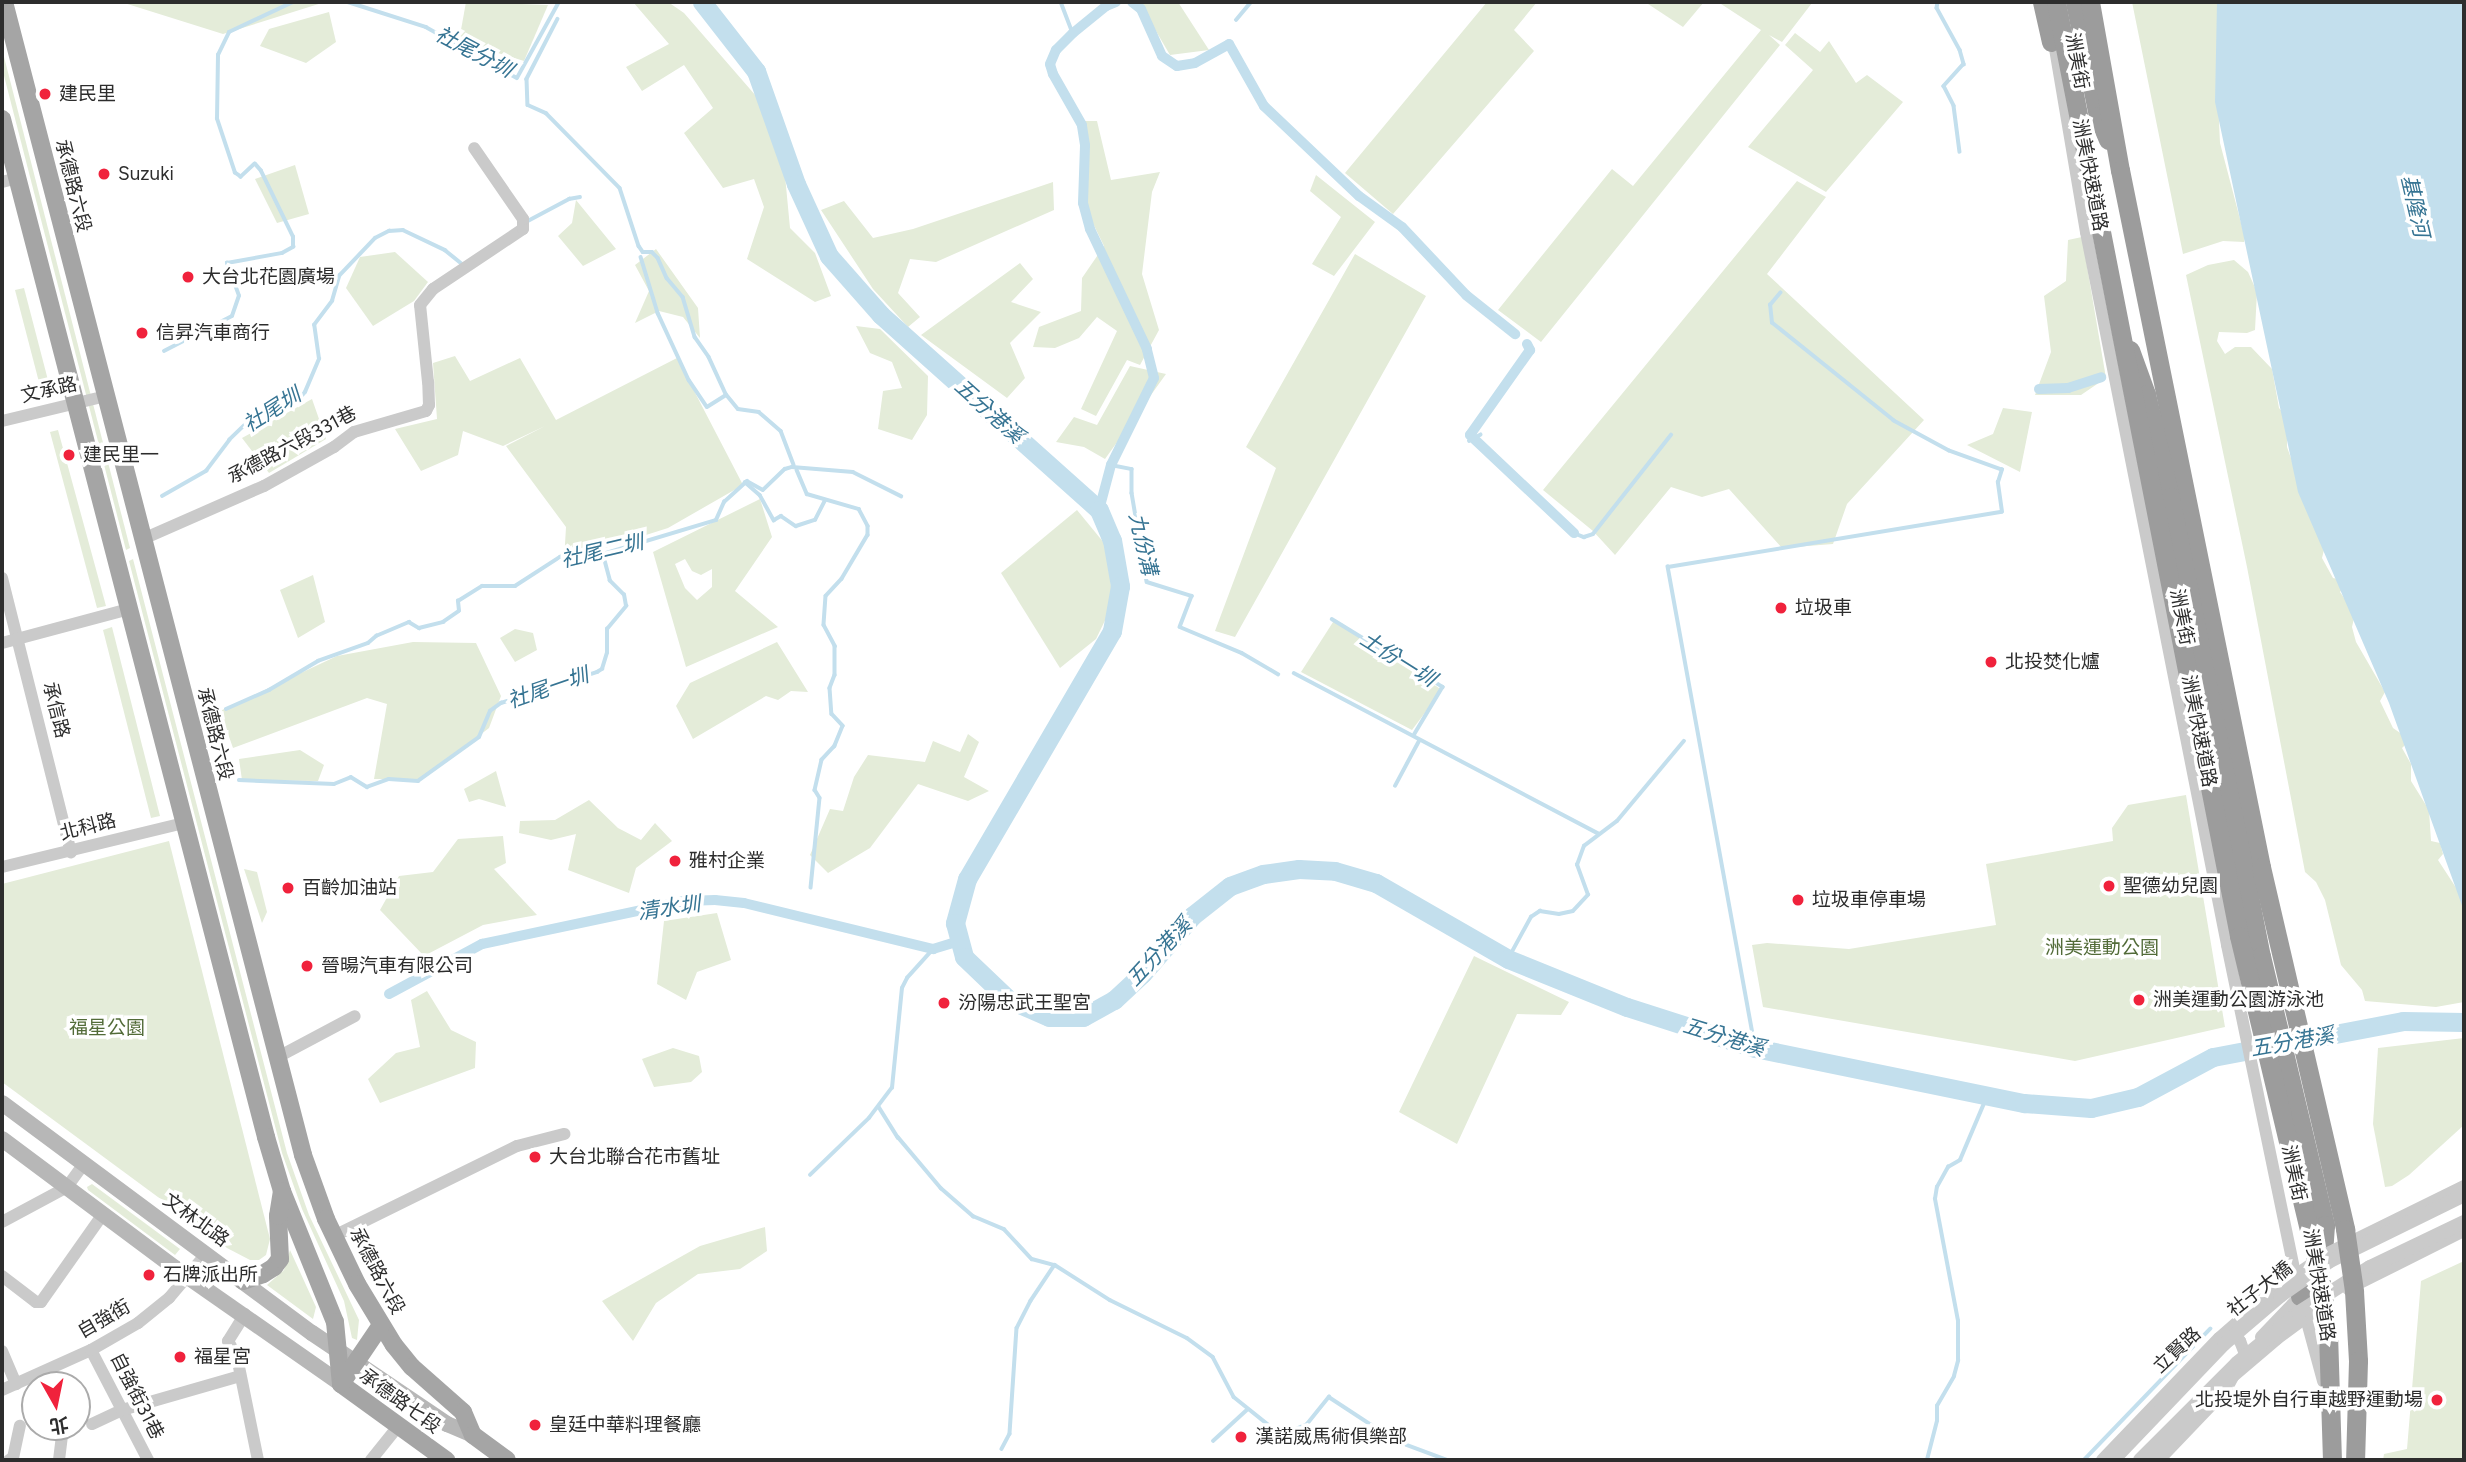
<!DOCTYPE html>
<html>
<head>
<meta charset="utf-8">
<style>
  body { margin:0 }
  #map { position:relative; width:2466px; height:1462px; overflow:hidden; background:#fff; font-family:Figtree,"Noto Sans TC",sans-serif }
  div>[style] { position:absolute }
  .green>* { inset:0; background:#e4ecd9 }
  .water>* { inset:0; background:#c3dfed }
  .stream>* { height:3.5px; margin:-1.75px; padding:0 1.75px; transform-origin:1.75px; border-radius:1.75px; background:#c3dfed }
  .canal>* { height:10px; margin:-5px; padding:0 5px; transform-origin:5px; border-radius:5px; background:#c3dfed }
  .river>* { height:19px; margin:-9.5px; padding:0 9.5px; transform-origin:9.5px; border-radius:9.5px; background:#c3dfed }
  .minor>* { height:12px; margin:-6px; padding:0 6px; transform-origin:6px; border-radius:6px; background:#cacaca }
  .secondary>* { height:16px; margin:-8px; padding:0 8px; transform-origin:8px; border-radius:8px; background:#b7b7b7 }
  .primary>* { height:18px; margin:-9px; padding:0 9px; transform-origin:9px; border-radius:9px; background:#a5a5a5 }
  .trunk>* { height:19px; margin:-9.5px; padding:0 9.5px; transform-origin:9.5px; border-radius:9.5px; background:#9c9c9c }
  .minor-bridge>* { height:12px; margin:-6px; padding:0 6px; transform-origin:6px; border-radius:6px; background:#cacaca }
  .tertiary-bridge>* { height:14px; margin:-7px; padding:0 7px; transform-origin:7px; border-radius:7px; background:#cacaca }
  .trunk-bridge>* { height:19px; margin:-9.5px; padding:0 9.5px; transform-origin:9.5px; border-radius:9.5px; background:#9c9c9c }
  .dots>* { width:19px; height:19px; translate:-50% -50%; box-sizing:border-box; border:4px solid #fff; border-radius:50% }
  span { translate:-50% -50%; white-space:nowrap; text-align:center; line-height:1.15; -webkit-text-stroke:7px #fff; paint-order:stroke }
  .street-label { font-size:19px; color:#2d2d2d }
  .poi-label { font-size:19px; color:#2d2d2d }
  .left { translate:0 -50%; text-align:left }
  .right { translate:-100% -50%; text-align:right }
  .park-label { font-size:19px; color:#526b38 }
  .water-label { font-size:21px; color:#367493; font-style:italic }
  .frame { position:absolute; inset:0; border:4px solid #2d2d2d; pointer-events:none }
  .north { position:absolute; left:21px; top:1371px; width:70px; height:70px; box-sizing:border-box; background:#fff; border:2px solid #ababab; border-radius:50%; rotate:171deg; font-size:19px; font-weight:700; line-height:28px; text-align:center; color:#2d2d2d }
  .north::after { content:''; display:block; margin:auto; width:24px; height:32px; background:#f0223c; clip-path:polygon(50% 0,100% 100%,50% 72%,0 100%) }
</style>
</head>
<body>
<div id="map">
  <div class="green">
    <div style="clip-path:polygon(121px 2px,325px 2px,223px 34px)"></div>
    <div style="clip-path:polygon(466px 2px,548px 5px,524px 61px,459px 41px)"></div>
    <div style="clip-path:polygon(633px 2px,668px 2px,684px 13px,756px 96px,784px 165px,790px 228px,815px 253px,831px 296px,815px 302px,747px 259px,764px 207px,754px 179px,723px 188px,684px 133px,713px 108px,684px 65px,642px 91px,626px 67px,669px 44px)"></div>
    <div style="clip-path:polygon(1139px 2px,1178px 2px,1209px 50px,1170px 55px)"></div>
    <div style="clip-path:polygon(1487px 2px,1537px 2px,1514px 30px,1534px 51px,1393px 214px,1345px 173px)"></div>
    <div style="clip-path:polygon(1645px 2px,1704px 2px,1683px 27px)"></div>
    <div style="clip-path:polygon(1718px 2px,1812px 3px,1782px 42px,1769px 35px,1780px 45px,1541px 342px,1498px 310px,1612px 169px,1633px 186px,1761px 30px)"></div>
    <div style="clip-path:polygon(2132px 2px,2221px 2px,2218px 100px,2220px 143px,2245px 238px,2244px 242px,2223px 241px,2183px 254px)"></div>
    <div style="clip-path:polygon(329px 12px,336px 42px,306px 63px,260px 46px,269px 29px)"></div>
    <div style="clip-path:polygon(1795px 33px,1820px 52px,1829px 41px,1856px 83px,1867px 75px,1903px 102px,1826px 192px,1748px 147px,1813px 70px,1785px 45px)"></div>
    <div style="clip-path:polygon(2px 49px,130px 548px,126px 550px,2px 68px)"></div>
    <div style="clip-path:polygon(1085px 121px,1097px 121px,1111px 180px,1160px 172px,1152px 192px,1142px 274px,1159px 330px,1140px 365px,1127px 360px,1096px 416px,1081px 409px,1117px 331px,1097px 317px,1079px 338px,1055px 348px,1033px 347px,1039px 327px,1081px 311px,1082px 278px,1104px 246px,1088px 213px)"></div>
    <div style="clip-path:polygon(295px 165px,309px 214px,277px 223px,255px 179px)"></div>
    <div style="clip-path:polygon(1316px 175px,1375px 222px,1334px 276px,1312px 264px,1341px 217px,1310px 191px)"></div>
    <div style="clip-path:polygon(1797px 181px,1826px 197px,1767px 274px,1924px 420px,1847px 504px,1833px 544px,1782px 548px,1729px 489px,1702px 497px,1671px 487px,1615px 555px,1593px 531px,1543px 490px)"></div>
    <div style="clip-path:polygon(1053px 182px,1054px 210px,936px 262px,910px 259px,898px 293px,920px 317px,908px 327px,873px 289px,821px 210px,844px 201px,873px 238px,913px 229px)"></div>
    <div style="clip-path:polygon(576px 200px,616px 249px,583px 266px,558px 236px,572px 223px)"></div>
    <div style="clip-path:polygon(2082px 237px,2106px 378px,2081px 395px,2035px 395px,2051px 352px,2044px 296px,2066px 281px,2068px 240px)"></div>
    <div style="clip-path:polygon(656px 249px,698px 308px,700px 338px,683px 317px,659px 311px,635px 323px,649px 291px,635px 265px)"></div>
    <div style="clip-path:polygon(395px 252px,428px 282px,414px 301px,373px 326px,346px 288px,360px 257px)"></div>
    <div style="clip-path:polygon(1355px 254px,1426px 296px,1235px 637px,1215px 631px,1276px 468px,1246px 447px)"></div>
    <div style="clip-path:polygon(2234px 260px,2248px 272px,2257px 292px,2255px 330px,2247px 333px,2219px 332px,2217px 341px,2225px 354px,2235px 347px,2251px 347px,2272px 369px,2279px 408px,2287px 417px,2287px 447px,2324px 550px,2322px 558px,2333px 578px,2342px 580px,2345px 586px,2340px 592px,2355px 614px,2352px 627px,2356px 642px,2385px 692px,2380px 701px,2393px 728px,2406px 737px,2407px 743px,2402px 748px,2411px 764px,2411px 781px,2429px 810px,2431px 841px,2440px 843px,2443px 854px,2438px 860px,2464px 900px,2464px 1002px,2436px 1007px,2365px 1001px,2362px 990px,2341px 965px,2325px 900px,2316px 882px,2305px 872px,2247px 567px,2186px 275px,2208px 265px)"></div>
    <div style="clip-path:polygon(1020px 263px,1033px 279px,1011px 302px,1041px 312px,1010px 343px,1025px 378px,1007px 398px,921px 335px)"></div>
    <div style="clip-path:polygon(24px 288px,49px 384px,40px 386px,15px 290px)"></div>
    <div style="clip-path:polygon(856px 326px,880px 329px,928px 376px,927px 415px,912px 440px,878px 429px,883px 391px,902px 388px,892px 362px,870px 353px)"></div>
    <div style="clip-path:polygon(455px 356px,470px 381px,520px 358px,556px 420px,677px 358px,743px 485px,668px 528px,564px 561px,566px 527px,506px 446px,545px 426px,503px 446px,463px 431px,458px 455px,421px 471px,395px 429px,437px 419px,433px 363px)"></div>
    <div style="clip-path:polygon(1130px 366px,1166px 374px,1105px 459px,1084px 447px,1056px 442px,1074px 417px,1097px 425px)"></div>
    <div style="clip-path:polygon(312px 399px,326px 439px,269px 473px,242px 438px)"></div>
    <div style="clip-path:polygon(2003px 408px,2032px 412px,2020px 472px,1967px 445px,1993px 434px)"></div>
    <div style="clip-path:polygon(58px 430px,106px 606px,97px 608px,50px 432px)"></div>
    <div style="clip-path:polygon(evenodd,760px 499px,772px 537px,735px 591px,778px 627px,686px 667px,653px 552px,760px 499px,685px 559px,692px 571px,701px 575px,712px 569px,712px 587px,697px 600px,685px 588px,675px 564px,685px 559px)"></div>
    <div style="clip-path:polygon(1077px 510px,1109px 549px,1112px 606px,1096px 639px,1060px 668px,1001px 573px)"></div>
    <div style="clip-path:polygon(133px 559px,287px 1153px,309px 1215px,359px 1320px,357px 1340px,352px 1338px,344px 1301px,302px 1209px,282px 1153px,129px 561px)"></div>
    <div style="clip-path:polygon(313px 575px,325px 622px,298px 638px,280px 590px)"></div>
    <div style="clip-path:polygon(1335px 619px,1442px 690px,1412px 730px,1301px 672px)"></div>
    <div style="clip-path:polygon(112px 627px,160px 816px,151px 818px,103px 630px)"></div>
    <div style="clip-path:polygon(515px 629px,533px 633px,537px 650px,515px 662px,500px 638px)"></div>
    <div style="clip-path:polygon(413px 642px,476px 643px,501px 696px,489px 728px,423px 779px,374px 779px,387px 704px,367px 698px,233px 748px,220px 711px,337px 656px)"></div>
    <div style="clip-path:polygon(777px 642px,808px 692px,791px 691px,778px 700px,766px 696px,693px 739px,676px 706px,690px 683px)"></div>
    <div style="clip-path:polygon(968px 734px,979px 742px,964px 777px,989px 791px,968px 801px,918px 784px,870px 848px,828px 873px,810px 855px,830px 809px,843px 811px,854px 777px,868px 755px,925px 762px,933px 741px,960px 752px)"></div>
    <div style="clip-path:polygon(300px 750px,324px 765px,318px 781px,242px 780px,239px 759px)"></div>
    <div style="clip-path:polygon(496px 771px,506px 807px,479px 799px,469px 802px,464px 789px)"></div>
    <div style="clip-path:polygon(2186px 795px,2225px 1027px,2075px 1061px,1763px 1007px,1752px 945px,1767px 943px,1849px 949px,1996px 925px,1986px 864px,2113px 841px,2112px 828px,2128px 805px)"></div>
    <div style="clip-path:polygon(589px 800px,618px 828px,641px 840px,655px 823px,672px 841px,636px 868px,629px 893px,568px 870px,576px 834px,551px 840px,519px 833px,520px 821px,555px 820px)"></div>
    <div style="clip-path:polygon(503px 836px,506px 863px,494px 869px,537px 915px,483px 925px,424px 956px,380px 910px,399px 876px,433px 872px,458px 839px)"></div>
    <div style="clip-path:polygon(169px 841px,270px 1239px,266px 1255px,259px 1260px,250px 1260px,227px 1248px,2px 1082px,2px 884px)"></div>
    <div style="clip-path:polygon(244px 869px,257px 872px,267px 912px,262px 923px)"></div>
    <div style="clip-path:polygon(717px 913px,731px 960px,697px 972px,686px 1000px,657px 984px,664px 921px)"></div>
    <div style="clip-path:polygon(1474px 956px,1569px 1002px,1561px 1015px,1517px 1014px,1457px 1144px,1399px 1112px)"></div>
    <div style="clip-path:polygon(427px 991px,451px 1030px,476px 1042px,475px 1068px,380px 1103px,368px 1079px,396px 1053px,420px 1047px,411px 1000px)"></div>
    <div style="clip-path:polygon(2464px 1038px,2464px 1125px,2409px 1175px,2392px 1186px,2385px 1187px,2373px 1124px,2378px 1048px)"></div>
    <div style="clip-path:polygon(673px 1048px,699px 1056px,702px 1072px,691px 1082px,654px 1087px,642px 1059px)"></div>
    <div style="clip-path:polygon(92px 1184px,180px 1249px,175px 1255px,88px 1190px,87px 1187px)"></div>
    <div style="clip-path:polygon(765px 1227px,767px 1251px,740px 1269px,698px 1274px,656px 1303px,633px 1341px,602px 1301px,700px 1246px)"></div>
    <div style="clip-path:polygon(290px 1250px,316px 1307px,313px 1319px,267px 1285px,284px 1270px)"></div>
    <div style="clip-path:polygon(2464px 1261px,2464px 1460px,2383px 1460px,2384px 1454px,2407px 1449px,2421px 1281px)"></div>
  </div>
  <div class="water">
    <div style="clip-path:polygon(2217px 2px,2464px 2px,2464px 911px,2389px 703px,2298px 492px,2215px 102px)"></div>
  </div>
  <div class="stream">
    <div style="left:348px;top:2px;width:82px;rotate:17.8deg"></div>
    <div style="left:426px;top:27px;width:104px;rotate:29.3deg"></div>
    <div style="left:517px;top:78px;width:87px;rotate:-61.1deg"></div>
    <div style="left:1061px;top:2px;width:33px;rotate:69deg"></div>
    <div style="left:1938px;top:2px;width:6px;rotate:99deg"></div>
    <div style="left:1937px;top:8px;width:48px;rotate:61.3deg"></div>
    <div style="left:1960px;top:50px;width:15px;rotate:74deg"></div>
    <div style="left:1964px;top:64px;width:30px;rotate:132deg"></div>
    <div style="left:1944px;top:86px;width:22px;rotate:63deg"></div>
    <div style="left:1954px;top:106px;width:46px;rotate:82.6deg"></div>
    <div style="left:558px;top:19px;width:68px;rotate:117.3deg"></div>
    <div style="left:527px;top:79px;width:26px;rotate:88deg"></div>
    <div style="left:528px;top:105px;width:20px;rotate:24deg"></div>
    <div style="left:546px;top:113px;width:105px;rotate:45.4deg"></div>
    <div style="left:620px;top:188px;width:61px;rotate:71.9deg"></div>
    <div style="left:639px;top:246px;width:7px;rotate:56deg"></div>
    <div style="left:643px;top:252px;width:9px"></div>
    <div style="left:652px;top:252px;width:8px;rotate:45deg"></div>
    <div style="left:658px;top:258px;width:22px;rotate:66deg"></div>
    <div style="left:667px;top:278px;width:25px;rotate:50deg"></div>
    <div style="left:683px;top:297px;width:42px;rotate:73.3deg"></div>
    <div style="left:695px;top:337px;width:24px;rotate:55deg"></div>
    <div style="left:709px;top:357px;width:41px;rotate:65.3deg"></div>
    <div style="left:726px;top:394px;width:19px;rotate:51deg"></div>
    <div style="left:738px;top:409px;width:21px;rotate:8deg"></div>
    <div style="left:759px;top:412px;width:29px;rotate:41deg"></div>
    <div style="left:781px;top:431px;width:36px;rotate:69deg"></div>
    <div style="left:1236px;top:20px;width:23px;rotate:-50deg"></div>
    <div style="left:526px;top:222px;width:49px;rotate:-28.1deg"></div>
    <div style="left:569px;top:199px;width:11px;rotate:-10deg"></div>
    <div style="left:641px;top:257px;width:59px;rotate:73.1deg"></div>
    <div style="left:658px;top:313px;width:74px;rotate:65.2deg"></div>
    <div style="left:689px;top:380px;width:32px;rotate:56deg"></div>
    <div style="left:707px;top:407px;width:22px;rotate:-32deg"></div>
    <div style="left:164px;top:351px;width:76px;rotate:-27.2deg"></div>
    <div style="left:232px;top:316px;width:21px;rotate:-71deg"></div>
    <div style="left:239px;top:296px;width:35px;rotate:-110deg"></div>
    <div style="left:227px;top:263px;width:56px;rotate:-10.3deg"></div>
    <div style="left:282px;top:253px;width:13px;rotate:-29deg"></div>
    <div style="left:293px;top:247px;width:10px;rotate:-90deg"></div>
    <div style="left:293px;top:237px;width:73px;rotate:-115.9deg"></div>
    <div style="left:261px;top:171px;width:9px;rotate:-131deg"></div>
    <div style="left:255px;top:164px;width:19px;rotate:137deg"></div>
    <div style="left:241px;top:177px;width:7px;rotate:-146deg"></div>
    <div style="left:235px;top:173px;width:57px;rotate:-108.4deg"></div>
    <div style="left:217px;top:119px;width:64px;rotate:-89.1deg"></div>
    <div style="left:218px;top:55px;width:25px;rotate:-64deg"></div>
    <div style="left:229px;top:32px;width:71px;rotate:-25.1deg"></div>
    <div style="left:1469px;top:441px;width:13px;rotate:-29deg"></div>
    <div style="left:1111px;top:465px;width:21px;rotate:11deg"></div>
    <div style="left:1132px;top:469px;width:24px;rotate:90deg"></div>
    <div style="left:1132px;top:493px;width:90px;rotate:80.4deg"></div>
    <div style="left:1147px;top:582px;width:47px;rotate:17.3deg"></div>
    <div style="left:1192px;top:596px;width:33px;rotate:111deg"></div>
    <div style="left:1180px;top:627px;width:67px;rotate:22.8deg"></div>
    <div style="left:1242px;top:653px;width:42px;rotate:30.3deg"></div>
    <div style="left:797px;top:470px;width:26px;rotate:67deg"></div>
    <div style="left:807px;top:494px;width:54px;rotate:16.1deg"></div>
    <div style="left:859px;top:509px;width:19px;rotate:62deg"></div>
    <div style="left:868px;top:526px;width:9px;rotate:90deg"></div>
    <div style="left:868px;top:535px;width:51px;rotate:120.6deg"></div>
    <div style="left:842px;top:579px;width:23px;rotate:133deg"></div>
    <div style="left:826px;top:596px;width:29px;rotate:94deg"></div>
    <div style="left:824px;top:625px;width:24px;rotate:62deg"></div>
    <div style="left:835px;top:646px;width:29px;rotate:90deg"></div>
    <div style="left:835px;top:675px;width:14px;rotate:111deg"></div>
    <div style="left:830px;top:688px;width:26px;rotate:86deg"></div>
    <div style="left:832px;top:714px;width:16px;rotate:47deg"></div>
    <div style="left:843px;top:726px;width:22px;rotate:112deg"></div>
    <div style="left:835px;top:746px;width:19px;rotate:133deg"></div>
    <div style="left:822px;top:760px;width:31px;rotate:103deg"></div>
    <div style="left:815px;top:790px;width:9px;rotate:58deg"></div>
    <div style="left:820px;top:798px;width:90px;rotate:95.7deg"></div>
    <div style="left:745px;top:482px;width:20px;rotate:41deg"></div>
    <div style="left:760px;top:495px;width:29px;rotate:61deg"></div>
    <div style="left:774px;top:520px;width:8px;rotate:-30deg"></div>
    <div style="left:781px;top:516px;width:18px;rotate:34deg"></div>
    <div style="left:796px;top:526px;width:20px;rotate:-18deg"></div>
    <div style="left:815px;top:520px;width:22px;rotate:-63deg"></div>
    <div style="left:162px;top:496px;width:51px;rotate:-29.6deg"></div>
    <div style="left:206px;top:471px;width:39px;rotate:-53deg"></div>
    <div style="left:229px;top:440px;width:28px;rotate:-44deg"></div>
    <div style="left:249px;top:421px;width:29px;rotate:-31deg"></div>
    <div style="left:274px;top:406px;width:26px;rotate:-16deg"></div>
    <div style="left:299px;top:399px;width:9px;rotate:-49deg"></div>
    <div style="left:305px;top:392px;width:36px;rotate:-67deg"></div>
    <div style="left:319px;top:359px;width:34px;rotate:-98deg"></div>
    <div style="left:314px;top:325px;width:30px;rotate:-53deg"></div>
    <div style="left:332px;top:301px;width:26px;rotate:-74deg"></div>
    <div style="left:339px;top:276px;width:52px;rotate:-46.5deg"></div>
    <div style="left:375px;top:238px;width:16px;rotate:-27deg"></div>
    <div style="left:389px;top:231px;width:14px;rotate:-4deg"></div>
    <div style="left:403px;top:230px;width:47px;rotate:25.5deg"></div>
    <div style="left:445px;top:250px;width:21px;rotate:39deg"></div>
    <div style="left:1574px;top:533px;width:11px;rotate:22deg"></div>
    <div style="left:1584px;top:537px;width:9px;rotate:-18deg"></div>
    <div style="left:1593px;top:534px;width:126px;rotate:-51.8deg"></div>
    <div style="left:1332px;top:619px;width:130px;rotate:31.5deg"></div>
    <div style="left:1443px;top:687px;width:55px;rotate:120.8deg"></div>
    <div style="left:1294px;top:673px;width:344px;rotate:27.8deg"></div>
    <div style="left:226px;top:709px;width:47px;rotate:-23.8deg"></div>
    <div style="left:269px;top:690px;width:57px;rotate:-30.6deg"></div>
    <div style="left:318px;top:661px;width:53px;rotate:-19.8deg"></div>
    <div style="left:368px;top:643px;width:11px;rotate:-41deg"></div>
    <div style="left:376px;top:636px;width:36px;rotate:-23deg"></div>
    <div style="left:409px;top:622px;width:12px;rotate:31deg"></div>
    <div style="left:419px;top:628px;width:25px;rotate:-14deg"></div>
    <div style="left:443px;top:622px;width:19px;rotate:-35deg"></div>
    <div style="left:459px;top:611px;width:10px;rotate:-96deg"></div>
    <div style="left:458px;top:601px;width:28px;rotate:-32deg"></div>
    <div style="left:482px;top:586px;width:33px"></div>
    <div style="left:515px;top:586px;width:54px;rotate:-32.8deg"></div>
    <div style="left:560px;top:557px;width:31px;rotate:-13deg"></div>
    <div style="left:590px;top:550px;width:14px;rotate:17deg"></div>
    <div style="left:603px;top:554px;width:118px;rotate:-16.7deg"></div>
    <div style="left:716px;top:520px;width:20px;rotate:-66deg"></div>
    <div style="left:724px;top:502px;width:31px;rotate:-42deg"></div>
    <div style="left:747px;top:481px;width:18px;rotate:29deg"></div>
    <div style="left:763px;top:490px;width:30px;rotate:-44deg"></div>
    <div style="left:785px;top:469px;width:7px;rotate:-16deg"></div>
    <div style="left:792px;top:467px;width:61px;rotate:4.7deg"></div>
    <div style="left:853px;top:472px;width:54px;rotate:26.6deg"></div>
    <div style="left:239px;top:780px;width:95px;rotate:2.4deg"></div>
    <div style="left:334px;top:784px;width:18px;rotate:-22deg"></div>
    <div style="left:351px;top:777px;width:19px;rotate:32deg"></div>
    <div style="left:367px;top:787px;width:23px;rotate:-20deg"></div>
    <div style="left:389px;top:779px;width:29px;rotate:4deg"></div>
    <div style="left:418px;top:781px;width:75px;rotate:-35.8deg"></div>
    <div style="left:479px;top:737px;width:28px;rotate:-67deg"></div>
    <div style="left:490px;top:711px;width:14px;rotate:-36deg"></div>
    <div style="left:501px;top:703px;width:101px;rotate:-17.9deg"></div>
    <div style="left:597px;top:672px;width:6px;rotate:-31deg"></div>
    <div style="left:602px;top:669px;width:17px;rotate:-73deg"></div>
    <div style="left:607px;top:653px;width:24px;rotate:-90deg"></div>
    <div style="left:607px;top:629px;width:30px;rotate:-50deg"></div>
    <div style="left:626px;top:606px;width:11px;rotate:-100deg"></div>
    <div style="left:624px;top:595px;width:20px;rotate:-135deg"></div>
    <div style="left:610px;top:581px;width:28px;rotate:-105deg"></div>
    <div style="left:1395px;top:786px;width:51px;rotate:-61.9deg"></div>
    <div style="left:1508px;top:959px;width:48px;rotate:-61.3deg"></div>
    <div style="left:1531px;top:917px;width:11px;rotate:-34deg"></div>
    <div style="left:1540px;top:911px;width:19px;rotate:9deg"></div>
    <div style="left:1559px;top:914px;width:14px;rotate:-12deg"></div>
    <div style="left:1573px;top:911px;width:22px;rotate:-47deg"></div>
    <div style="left:1588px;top:895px;width:32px;rotate:-110deg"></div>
    <div style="left:1577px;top:865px;width:20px;rotate:-70deg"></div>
    <div style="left:1584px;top:846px;width:41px;rotate:-37.1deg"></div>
    <div style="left:1617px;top:821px;width:104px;rotate:-50.1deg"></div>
    <div style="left:1755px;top:1048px;width:489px;rotate:-100.3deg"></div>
    <div style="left:1668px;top:567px;width:338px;rotate:-9.4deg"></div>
    <div style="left:2002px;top:512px;width:30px;rotate:-98deg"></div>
    <div style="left:1998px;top:482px;width:13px;rotate:-72deg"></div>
    <div style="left:2002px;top:470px;width:56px;rotate:-160.3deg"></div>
    <div style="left:1949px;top:451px;width:63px;rotate:-151.4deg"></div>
    <div style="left:1894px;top:421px;width:156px;rotate:-141.2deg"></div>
    <div style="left:1772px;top:323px;width:18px;rotate:-96deg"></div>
    <div style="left:1770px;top:305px;width:16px;rotate:-50deg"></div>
    <div style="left:879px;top:1107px;width:36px;rotate:58deg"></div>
    <div style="left:898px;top:1137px;width:67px;rotate:49.9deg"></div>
    <div style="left:941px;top:1188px;width:43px;rotate:41.2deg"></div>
    <div style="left:973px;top:1216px;width:34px;rotate:23deg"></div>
    <div style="left:1004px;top:1229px;width:41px;rotate:47deg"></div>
    <div style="left:1032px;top:1259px;width:24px;rotate:15deg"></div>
    <div style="left:1055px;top:1265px;width:43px;rotate:123.7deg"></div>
    <div style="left:1031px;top:1301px;width:30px;rotate:117deg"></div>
    <div style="left:1017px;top:1328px;width:106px;rotate:93.8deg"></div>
    <div style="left:1010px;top:1434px;width:17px;rotate:118deg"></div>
    <div style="left:810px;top:1175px;width:82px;rotate:-44deg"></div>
    <div style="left:869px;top:1118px;width:38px;rotate:-53deg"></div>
    <div style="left:892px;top:1088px;width:100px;rotate:-84.3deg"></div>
    <div style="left:902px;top:988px;width:11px;rotate:-63deg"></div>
    <div style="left:907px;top:978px;width:39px;rotate:-48deg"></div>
    <div style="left:1055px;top:1265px;width:65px;rotate:32.5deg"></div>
    <div style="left:1110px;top:1300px;width:86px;rotate:26.3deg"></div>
    <div style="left:1187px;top:1338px;width:32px;rotate:36deg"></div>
    <div style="left:1213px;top:1357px;width:45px;rotate:62.3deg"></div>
    <div style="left:1234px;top:1397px;width:53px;rotate:38.8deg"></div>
    <div style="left:1275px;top:1430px;width:10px;rotate:24deg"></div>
    <div style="left:1284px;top:1434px;width:25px;rotate:-23deg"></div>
    <div style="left:1307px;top:1424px;width:35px;rotate:-51deg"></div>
    <div style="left:1329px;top:1397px;width:80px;rotate:33.3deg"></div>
    <div style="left:1396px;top:1441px;width:54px;rotate:20.4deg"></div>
    <div style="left:1213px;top:1441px;width:46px;rotate:-42.4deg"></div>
    <div style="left:1927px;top:1460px;width:40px;rotate:-75.6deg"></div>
    <div style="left:1937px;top:1421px;width:15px;rotate:-90deg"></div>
    <div style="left:1937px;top:1406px;width:34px;rotate:-60deg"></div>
    <div style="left:1954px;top:1376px;width:16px;rotate:-75deg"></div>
    <div style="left:1958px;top:1361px;width:40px;rotate:-90deg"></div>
    <div style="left:1958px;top:1321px;width:124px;rotate:-100.7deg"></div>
    <div style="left:1935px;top:1199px;width:12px;rotate:-81deg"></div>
    <div style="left:1937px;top:1187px;width:23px;rotate:-61deg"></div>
    <div style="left:1948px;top:1167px;width:14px;rotate:-30deg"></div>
    <div style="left:1960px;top:1160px;width:72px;rotate:-67deg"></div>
    <div style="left:2084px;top:1460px;width:182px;rotate:-46.1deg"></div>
  </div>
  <div class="canal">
    <div style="left:1132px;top:2px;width:11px;rotate:38deg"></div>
    <div style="left:1141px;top:9px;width:51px;rotate:65.9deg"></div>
    <div style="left:1162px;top:56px;width:18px;rotate:34deg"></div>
    <div style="left:1177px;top:66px;width:18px;rotate:-9deg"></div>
    <div style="left:1195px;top:63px;width:39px;rotate:-29deg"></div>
    <div style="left:1229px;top:44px;width:71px;rotate:60.6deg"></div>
    <div style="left:1264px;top:106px;width:131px;rotate:43.5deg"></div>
    <div style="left:1359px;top:196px;width:53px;rotate:35.8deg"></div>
    <div style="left:1402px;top:227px;width:93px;rotate:46.7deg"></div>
    <div style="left:1466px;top:295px;width:63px;rotate:38.5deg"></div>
    <div style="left:1527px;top:344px;width:7px;rotate:63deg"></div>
    <div style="left:1530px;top:350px;width:104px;rotate:125.2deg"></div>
    <div style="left:1470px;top:435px;width:143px;rotate:43.3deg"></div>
    <div style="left:2039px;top:389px;width:29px;rotate:-2deg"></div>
    <div style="left:2068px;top:388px;width:35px;rotate:-18deg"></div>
    <div style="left:1099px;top:510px;width:47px;rotate:-75.1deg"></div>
    <div style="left:1111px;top:465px;width:97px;rotate:-63.7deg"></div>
    <div style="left:1154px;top:378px;width:30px;rotate:-104deg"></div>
    <div style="left:1147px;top:349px;width:133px;rotate:-115.4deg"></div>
    <div style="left:1090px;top:229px;width:27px;rotate:-105deg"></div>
    <div style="left:1083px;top:203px;width:58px;rotate:-88deg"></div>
    <div style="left:1085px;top:145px;width:20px;rotate:-99deg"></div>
    <div style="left:1082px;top:125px;width:59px;rotate:-119.6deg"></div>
    <div style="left:1053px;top:74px;width:10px;rotate:-107deg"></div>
    <div style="left:1050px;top:64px;width:15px;rotate:-67deg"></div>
    <div style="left:1056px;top:50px;width:24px;rotate:-45deg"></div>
    <div style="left:1073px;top:33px;width:43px;rotate:-39.3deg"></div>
    <div style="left:1106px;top:6px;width:11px;rotate:-22deg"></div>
    <div style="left:389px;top:994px;width:106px;rotate:-28.3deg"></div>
    <div style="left:482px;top:944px;width:208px;rotate:-12deg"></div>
    <div style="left:685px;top:901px;width:30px;rotate:-2deg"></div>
    <div style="left:715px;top:900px;width:29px;rotate:6deg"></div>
    <div style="left:744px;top:903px;width:195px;rotate:13.7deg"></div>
    <div style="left:933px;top:949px;width:27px;rotate:-17deg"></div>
  </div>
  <div class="river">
    <div style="left:702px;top:2px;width:88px;rotate:52deg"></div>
    <div style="left:756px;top:71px;width:120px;rotate:70.5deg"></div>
    <div style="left:796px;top:184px;width:79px;rotate:65.4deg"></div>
    <div style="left:829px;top:256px;width:79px;rotate:48.6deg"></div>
    <div style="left:881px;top:315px;width:292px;rotate:41.8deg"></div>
    <div style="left:1099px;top:510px;width:33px;rotate:67deg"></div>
    <div style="left:1112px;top:540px;width:47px;rotate:80.1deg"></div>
    <div style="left:1120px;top:586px;width:46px;rotate:100.1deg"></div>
    <div style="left:1112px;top:631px;width:287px;rotate:120.3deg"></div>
    <div style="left:967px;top:879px;width:46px;rotate:105.3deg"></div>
    <div style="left:955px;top:923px;width:35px;rotate:75deg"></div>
    <div style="left:964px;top:957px;width:61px;rotate:43.7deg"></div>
    <div style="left:1008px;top:999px;width:45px;rotate:23.7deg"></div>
    <div style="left:1049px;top:1017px;width:34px"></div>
    <div style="left:1083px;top:1017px;width:35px;rotate:-29deg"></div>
    <div style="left:1114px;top:1000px;width:38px;rotate:-43deg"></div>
    <div style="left:1142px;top:974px;width:77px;rotate:-49.2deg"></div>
    <div style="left:1192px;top:916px;width:48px;rotate:-38.3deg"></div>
    <div style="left:1230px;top:886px;width:35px;rotate:-20deg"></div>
    <div style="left:1263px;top:874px;width:36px;rotate:-8deg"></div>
    <div style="left:1299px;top:869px;width:36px;rotate:3deg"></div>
    <div style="left:1335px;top:871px;width:43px;rotate:16.3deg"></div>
    <div style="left:1376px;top:883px;width:152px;rotate:29.9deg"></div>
    <div style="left:1508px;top:959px;width:128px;rotate:22deg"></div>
    <div style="left:1627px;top:1007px;width:134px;rotate:17.8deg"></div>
    <div style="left:1755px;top:1048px;width:275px;rotate:11.6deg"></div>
    <div style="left:2024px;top:1103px;width:67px;rotate:4.3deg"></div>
    <div style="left:2091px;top:1108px;width:48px;rotate:-13.2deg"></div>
    <div style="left:2138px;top:1097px;width:85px;rotate:-28.1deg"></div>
    <div style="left:2213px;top:1057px;width:193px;rotate:-10.7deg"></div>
    <div style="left:2403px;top:1021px;width:61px;rotate:0.9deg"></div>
  </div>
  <div class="minor">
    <div style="left:2053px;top:37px;width:198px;rotate:80.4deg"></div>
    <div style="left:2086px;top:232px;width:727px;rotate:78.81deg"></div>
    <div style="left:2227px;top:945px;width:345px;rotate:78.3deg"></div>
    <div style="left:2px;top:182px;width:16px;rotate:-15deg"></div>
    <div style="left:2px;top:421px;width:107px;rotate:-13.5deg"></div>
    <div style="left:143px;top:539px;width:132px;rotate:-23.7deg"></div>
    <div style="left:264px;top:486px;width:80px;rotate:-29.1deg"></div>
    <div style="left:334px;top:447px;width:25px;rotate:-37deg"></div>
    <div style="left:354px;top:432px;width:75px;rotate:-16.3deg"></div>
    <div style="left:426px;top:411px;width:7px;rotate:-63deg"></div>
    <div style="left:429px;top:405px;width:23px;rotate:-92deg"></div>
    <div style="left:428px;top:382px;width:77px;rotate:-95.9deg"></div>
    <div style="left:420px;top:305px;width:21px;rotate:-51deg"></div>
    <div style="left:433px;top:289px;width:108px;rotate:-33.7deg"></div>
    <div style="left:523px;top:229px;width:10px;rotate:-90deg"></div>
    <div style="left:523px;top:219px;width:86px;rotate:-124.6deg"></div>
    <div style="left:2px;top:578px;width:283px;rotate:75.9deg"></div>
    <div style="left:2px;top:643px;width:131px;rotate:-15deg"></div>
    <div style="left:2px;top:867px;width:187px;rotate:-13.6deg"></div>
    <div style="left:276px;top:1058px;width:89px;rotate:-28deg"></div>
    <div style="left:2px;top:1222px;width:74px;rotate:-28.3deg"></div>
    <div style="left:67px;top:1187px;width:29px;rotate:-54deg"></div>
    <div style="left:334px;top:1236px;width:204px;rotate:-26.2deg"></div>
    <div style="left:517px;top:1146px;width:49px;rotate:-14.3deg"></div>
    <div style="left:2px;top:1276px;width:43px;rotate:37.4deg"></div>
    <div style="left:36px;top:1302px;width:5px"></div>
    <div style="left:41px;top:1302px;width:108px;rotate:-54.8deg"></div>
    <div style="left:2304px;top:1311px;width:73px;rotate:74.8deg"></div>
    <div style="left:245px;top:1314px;width:32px;rotate:122deg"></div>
    <div style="left:228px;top:1341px;width:18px;rotate:61deg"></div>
    <div style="left:237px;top:1357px;width:105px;rotate:78.5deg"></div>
    <div style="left:2228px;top:1331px;width:16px;rotate:40deg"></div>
    <div style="left:2240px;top:1341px;width:14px;rotate:69deg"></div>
    <div style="left:2261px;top:1337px;width:57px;rotate:-46.4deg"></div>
    <div style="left:91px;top:1350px;width:124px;rotate:62.6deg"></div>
    <div style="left:2px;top:1351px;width:36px;rotate:67deg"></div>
    <div style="left:2px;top:1390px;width:98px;rotate:-24.2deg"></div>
    <div style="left:91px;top:1350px;width:54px;rotate:-29.9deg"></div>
    <div style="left:138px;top:1323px;width:40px;rotate:-39deg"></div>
    <div style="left:169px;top:1298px;width:57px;rotate:-49.9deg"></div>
    <div style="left:92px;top:1424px;width:33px;rotate:-25deg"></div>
    <div style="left:122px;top:1410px;width:123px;rotate:-16.1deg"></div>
    <div style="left:9px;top:1460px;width:4px;rotate:-27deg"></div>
    <div style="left:13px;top:1458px;width:33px;rotate:-78deg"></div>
    <div style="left:59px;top:1460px;width:33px;rotate:-83deg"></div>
    <div style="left:371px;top:1460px;width:45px;rotate:-51.3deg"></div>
    <div style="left:2159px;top:1460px;width:97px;rotate:-46.3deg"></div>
    <div style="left:2226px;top:1390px;width:21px;rotate:-62deg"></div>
  </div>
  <div class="secondary">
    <div style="left:2px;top:1103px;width:386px;rotate:36.6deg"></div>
    <div style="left:312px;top:1333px;width:163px;rotate:34deg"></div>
    <div style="left:447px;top:1424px;width:28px;rotate:23deg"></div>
    <div style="left:2px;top:1139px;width:216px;rotate:36.7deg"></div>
    <div style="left:175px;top:1268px;width:203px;rotate:34.9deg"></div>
  </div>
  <div class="primary">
    <div style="left:4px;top:2px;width:1191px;rotate:75.46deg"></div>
    <div style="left:303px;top:1155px;width:68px;rotate:70.2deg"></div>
    <div style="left:326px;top:1219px;width:72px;rotate:64.5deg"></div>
    <div style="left:357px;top:1284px;width:71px;rotate:58.8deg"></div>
    <div style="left:394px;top:1345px;width:28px;rotate:51deg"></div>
    <div style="left:412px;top:1367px;width:68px;rotate:41.4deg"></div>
    <div style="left:463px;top:1412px;width:25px;rotate:67deg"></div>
    <div style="left:473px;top:1435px;width:42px;rotate:36.3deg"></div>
    <div style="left:2px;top:119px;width:1052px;rotate:75.46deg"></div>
    <div style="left:266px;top:1137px;width:56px;rotate:73.5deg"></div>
    <div style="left:282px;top:1191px;width:141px;rotate:68deg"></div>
    <div style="left:335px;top:1322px;width:62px;rotate:84.5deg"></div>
    <div style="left:243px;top:1281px;width:21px;rotate:-19deg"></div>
    <div style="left:263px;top:1274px;width:13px;rotate:-32deg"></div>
    <div style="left:274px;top:1267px;width:10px;rotate:-53deg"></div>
    <div style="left:280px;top:1259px;width:43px;rotate:-92.7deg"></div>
    <div style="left:278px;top:1216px;width:25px;rotate:-81deg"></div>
    <div style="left:341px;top:1384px;width:130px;rotate:35.9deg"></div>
    <div style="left:341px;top:1384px;width:71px;rotate:-55.9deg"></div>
  </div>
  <div class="trunk">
    <div style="left:2075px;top:2px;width:116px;rotate:78.6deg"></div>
    <div style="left:2098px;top:116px;width:26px;rotate:67deg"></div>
    <div style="left:2090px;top:2px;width:171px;rotate:79.9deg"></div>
    <div style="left:2120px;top:170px;width:711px;rotate:78.56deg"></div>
    <div style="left:2130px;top:350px;width:47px;rotate:70deg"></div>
    <div style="left:2146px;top:394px;width:106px;rotate:76.9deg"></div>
    <div style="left:2170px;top:497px;width:468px;rotate:78.8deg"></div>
    <div style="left:2261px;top:956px;width:277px;rotate:76.6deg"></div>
    <div style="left:2325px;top:1225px;width:32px;rotate:94deg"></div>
    <div style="left:2323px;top:1257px;width:31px;rotate:115deg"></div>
    <div style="left:2310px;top:1285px;width:15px;rotate:132deg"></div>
  </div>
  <div class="minor-bridge">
    <div style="left:2348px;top:1289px;width:130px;rotate:-26.6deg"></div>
    <div style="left:2229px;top:1380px;width:63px;rotate:-40.5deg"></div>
    <div style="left:2277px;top:1339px;width:62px;rotate:-36.5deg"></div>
    <div style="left:2102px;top:1460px;width:169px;rotate:-46.2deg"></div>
    <div style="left:2219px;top:1338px;width:74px;rotate:-41.2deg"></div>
    <div style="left:2275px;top:1289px;width:62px;rotate:-34.5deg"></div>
    <div style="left:2326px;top:1254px;width:154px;rotate:-26.2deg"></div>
    <div style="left:2150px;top:1460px;width:38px;rotate:-45deg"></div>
  </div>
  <div class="tertiary-bridge">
    <div style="left:2113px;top:1460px;width:161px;rotate:-46.3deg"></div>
    <div style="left:2224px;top:1344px;width:74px;rotate:-40.6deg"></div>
    <div style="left:2280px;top:1296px;width:61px;rotate:-35deg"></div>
    <div style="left:2330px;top:1261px;width:149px;rotate:-26.2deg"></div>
    <div style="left:2140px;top:1460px;width:137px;rotate:-45deg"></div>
    <div style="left:2237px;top:1363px;width:79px;rotate:-39.3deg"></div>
    <div style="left:2298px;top:1313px;width:85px;rotate:-32.6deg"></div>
    <div style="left:2370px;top:1267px;width:104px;rotate:-25.6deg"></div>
  </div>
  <div class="trunk-bridge">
    <div style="left:2042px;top:2px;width:41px;rotate:77.3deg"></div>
    <div style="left:2056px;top:2px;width:952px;rotate:78.91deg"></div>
    <div style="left:2239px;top:936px;width:349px;rotate:76.6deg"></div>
    <div style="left:2320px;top:1275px;width:59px;rotate:82.1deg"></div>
    <div style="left:2328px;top:1333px;width:127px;rotate:88.2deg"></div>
    <div style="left:2261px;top:867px;width:372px;rotate:76.9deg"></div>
    <div style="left:2345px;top:1229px;width:63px;rotate:81.7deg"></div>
    <div style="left:2354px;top:1291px;width:70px;rotate:86.7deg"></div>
    <div style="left:2358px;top:1361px;width:99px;rotate:91.7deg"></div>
  </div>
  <div class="dots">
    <div style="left:45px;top:94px;background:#f0223c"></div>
    <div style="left:104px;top:174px;background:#f0223c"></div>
    <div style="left:188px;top:277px;background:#f0223c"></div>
    <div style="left:142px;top:333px;background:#f0223c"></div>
    <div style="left:69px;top:455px;background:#f0223c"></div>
    <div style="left:1781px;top:608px;background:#f0223c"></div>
    <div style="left:1991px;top:662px;background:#f0223c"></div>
    <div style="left:675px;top:861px;background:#f0223c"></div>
    <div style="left:2109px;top:886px;background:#f0223c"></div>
    <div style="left:288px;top:888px;background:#f0223c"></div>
    <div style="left:1798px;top:900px;background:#f0223c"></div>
    <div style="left:307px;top:966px;background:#f0223c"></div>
    <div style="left:2139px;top:1000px;background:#f0223c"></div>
    <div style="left:944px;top:1003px;background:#f0223c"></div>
    <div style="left:535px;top:1157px;background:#f0223c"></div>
    <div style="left:149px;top:1275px;background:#f0223c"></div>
    <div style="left:180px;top:1357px;background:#f0223c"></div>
    <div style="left:2437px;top:1400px;background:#f0223c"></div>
    <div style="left:535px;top:1425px;background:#f0223c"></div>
    <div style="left:1241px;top:1437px;background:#f0223c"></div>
  </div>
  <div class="street-label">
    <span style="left:2077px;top:61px;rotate:80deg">洲美街</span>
    <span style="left:2090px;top:175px;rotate:79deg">洲美快速道路</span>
    <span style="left:73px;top:186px;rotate:76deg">承德路六段</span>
    <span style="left:49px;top:390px;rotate:-13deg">文承路</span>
    <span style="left:292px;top:445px;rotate:-28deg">承德路六段331巷</span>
    <span style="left:2182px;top:617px;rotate:79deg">洲美街</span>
    <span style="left:56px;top:710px;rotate:76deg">承信路</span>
    <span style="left:2199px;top:731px;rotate:79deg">洲美快速道路</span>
    <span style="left:215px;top:734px;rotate:76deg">承德路六段</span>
    <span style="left:88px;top:827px;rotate:-14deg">北科路</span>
    <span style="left:2294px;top:1173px;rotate:78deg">洲美街</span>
    <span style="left:196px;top:1220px;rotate:36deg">文林北路</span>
    <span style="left:377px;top:1271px;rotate:62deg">承德路六段</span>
    <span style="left:2319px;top:1285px;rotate:81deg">洲美快速道路</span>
    <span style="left:2260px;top:1289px;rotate:-38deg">社子大橋</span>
    <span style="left:104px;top:1319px;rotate:-30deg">自強街</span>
    <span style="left:2177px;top:1350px;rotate:-43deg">立賢路</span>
    <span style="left:137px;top:1396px;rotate:63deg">自強街31巷</span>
    <span style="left:400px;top:1401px;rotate:36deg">承德路七段</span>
  </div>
  <div class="poi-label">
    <span class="left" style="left:59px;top:94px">建民里</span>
    <span class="left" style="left:118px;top:174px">Suzuki</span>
    <span class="left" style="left:202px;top:277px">大台北花園廣場</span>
    <span class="left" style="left:156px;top:333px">信昇汽車商行</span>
    <span class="left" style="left:83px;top:455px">建民里一</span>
    <span class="left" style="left:1795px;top:608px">垃圾車</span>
    <span class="left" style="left:2005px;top:662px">北投焚化爐</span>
    <span class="left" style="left:689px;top:861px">雅村企業</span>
    <span class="left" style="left:2123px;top:886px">聖德幼兒園</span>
    <span class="left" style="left:302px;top:888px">百齡加油站</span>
    <span class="left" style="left:1812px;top:900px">垃圾車停車場</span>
    <span class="left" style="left:321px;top:966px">晉暘汽車有限公司</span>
    <span class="left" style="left:2153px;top:1000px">洲美運動公園游泳池</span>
    <span class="left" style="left:958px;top:1003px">汾陽忠武王聖宮</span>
    <span class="left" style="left:549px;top:1157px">大台北聯合花市舊址</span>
    <span class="left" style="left:163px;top:1275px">石牌派出所</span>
    <span class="left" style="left:194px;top:1357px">福星宮</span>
    <span class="right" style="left:2423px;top:1400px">北投堤外自行車越野運動場</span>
    <span class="left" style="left:549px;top:1425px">皇廷中華料理餐廳</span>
    <span class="left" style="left:1255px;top:1437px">漢諾威馬術俱樂部</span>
  </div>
  <div class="park-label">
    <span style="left:2102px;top:948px">洲美運動公園</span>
    <span style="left:107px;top:1028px">福星公園</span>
  </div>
  <div class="water-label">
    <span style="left:474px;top:52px;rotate:28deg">社尾分圳</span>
    <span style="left:2415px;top:206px;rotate:77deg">基隆河</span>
    <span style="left:272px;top:410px;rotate:-32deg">社尾圳</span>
    <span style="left:989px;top:411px;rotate:42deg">五分港溪</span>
    <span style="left:1143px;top:544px;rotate:77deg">九份溝</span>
    <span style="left:602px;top:551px;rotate:-13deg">社尾二圳</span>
    <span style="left:1398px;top:659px;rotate:32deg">土份一圳</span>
    <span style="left:548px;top:688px;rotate:-19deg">社尾一圳</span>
    <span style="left:669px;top:908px;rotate:-8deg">清水圳</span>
    <span style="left:1159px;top:952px;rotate:-47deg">五分港溪</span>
    <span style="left:1724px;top:1037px;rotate:17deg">五分港溪</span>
    <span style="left:2292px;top:1042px;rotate:-10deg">五分港溪</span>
  </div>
  <div class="frame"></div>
  <div class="north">北</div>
</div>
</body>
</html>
